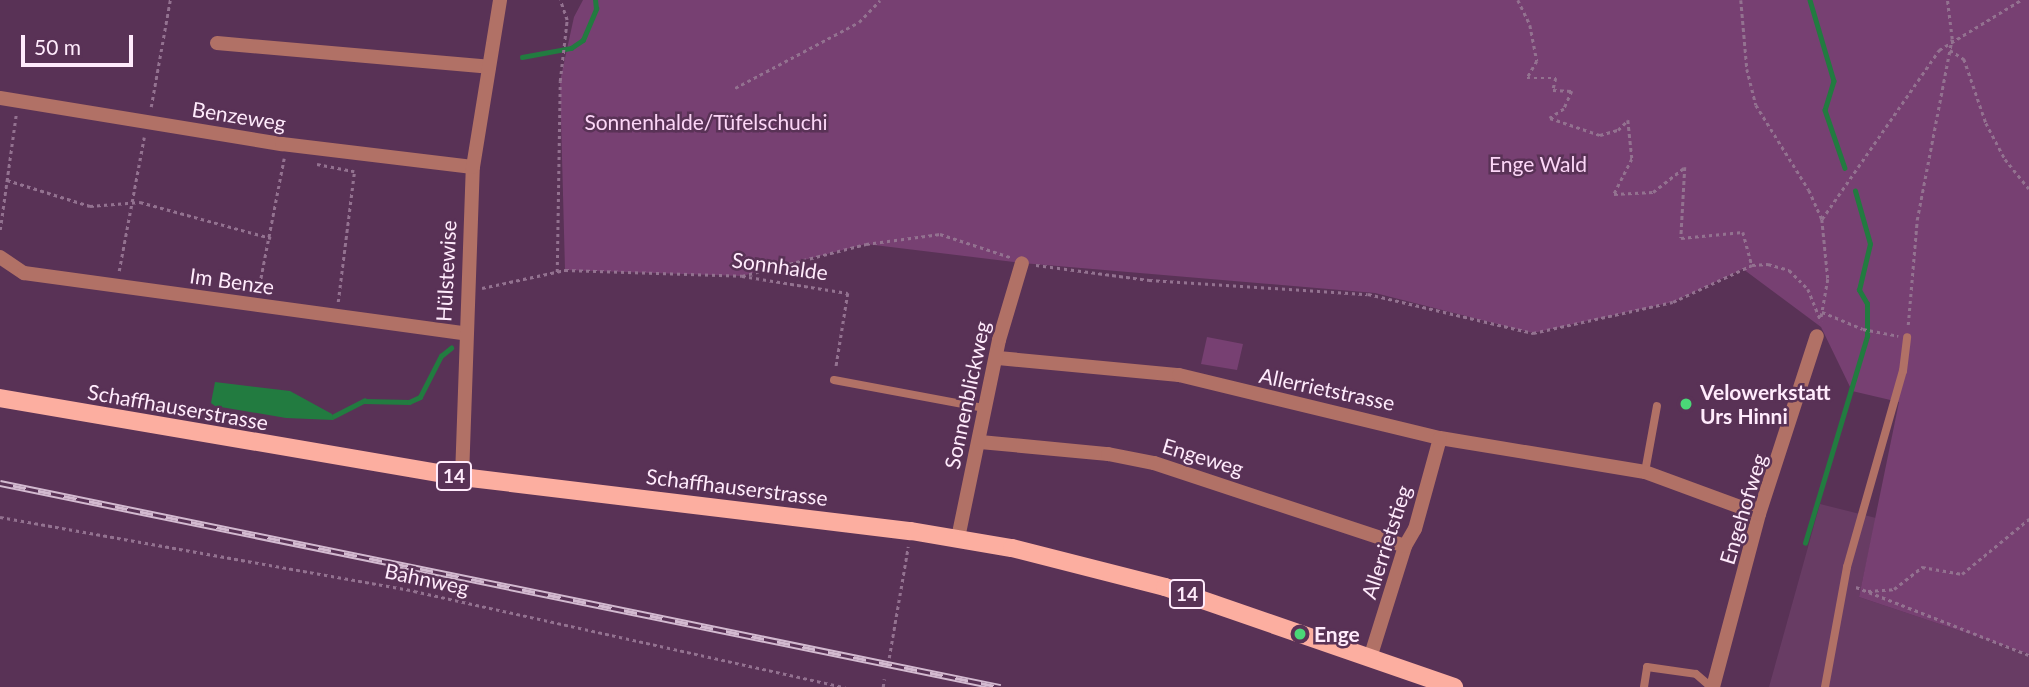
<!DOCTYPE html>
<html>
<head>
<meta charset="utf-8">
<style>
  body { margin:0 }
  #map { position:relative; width:2029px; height:687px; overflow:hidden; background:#593256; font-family:Lato,sans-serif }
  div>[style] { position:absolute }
  .built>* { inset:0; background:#683c64 }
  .green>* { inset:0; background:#774072 }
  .water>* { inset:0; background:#227b40 }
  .stream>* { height:4.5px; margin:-2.25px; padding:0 2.25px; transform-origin:2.25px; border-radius:2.25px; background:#227b40 }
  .path>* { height:2.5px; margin-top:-1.25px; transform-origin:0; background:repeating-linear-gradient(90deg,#937290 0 3.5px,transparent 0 7px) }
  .lane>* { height:8px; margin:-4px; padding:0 4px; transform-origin:4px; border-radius:4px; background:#b17166 }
  .street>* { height:14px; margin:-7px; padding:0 7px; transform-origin:7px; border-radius:7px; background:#b17166 }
  .primary>* { height:18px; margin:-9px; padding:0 9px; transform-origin:9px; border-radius:9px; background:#fcaea0 }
  .rail>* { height:7px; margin-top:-3.5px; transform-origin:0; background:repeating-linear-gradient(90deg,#593256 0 13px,#d3bad0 0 26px); box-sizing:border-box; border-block:2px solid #d3bad0 }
  .dots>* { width:19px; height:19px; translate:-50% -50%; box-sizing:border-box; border:4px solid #593256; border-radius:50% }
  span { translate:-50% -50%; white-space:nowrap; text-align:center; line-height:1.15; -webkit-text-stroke:5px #593256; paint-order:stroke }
  .shield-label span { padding:2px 5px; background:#593256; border:2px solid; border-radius:5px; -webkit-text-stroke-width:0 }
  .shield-label { font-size:19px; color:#ffebfc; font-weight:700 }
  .street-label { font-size:21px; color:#ffebfc }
  .park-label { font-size:21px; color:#fcd6f7 }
  .poi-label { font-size:21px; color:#ffebfc; font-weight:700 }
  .left { translate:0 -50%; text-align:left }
  .scale { position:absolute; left:21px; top:35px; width:112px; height:32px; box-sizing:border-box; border:4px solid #ffebfc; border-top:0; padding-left:9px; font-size:21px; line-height:24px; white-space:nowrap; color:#ffebfc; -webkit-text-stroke:5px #593256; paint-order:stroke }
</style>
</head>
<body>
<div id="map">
  <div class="built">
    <div style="clip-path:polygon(1820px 504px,1876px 518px,1859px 597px,2029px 654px,2029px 687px,1769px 687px)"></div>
  </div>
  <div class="green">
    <div style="clip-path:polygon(583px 0,2029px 0,2029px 654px,1859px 597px,1899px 402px,1852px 391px,1821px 327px,1743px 269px,1673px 302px,1533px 333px,1375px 293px,1022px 263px,866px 244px,742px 276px,565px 270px,560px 81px,574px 17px)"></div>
    <div style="clip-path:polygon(1207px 337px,1243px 344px,1237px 370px,1201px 364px)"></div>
  </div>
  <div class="water">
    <div style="clip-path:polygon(215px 382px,290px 391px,332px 414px,334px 420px,286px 418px,215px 406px,211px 403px)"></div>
  </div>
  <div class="stream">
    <div style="left:1810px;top:0;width:84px;rotate:73.5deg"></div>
    <div style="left:1834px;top:81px;width:30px;rotate:107deg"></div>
    <div style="left:1825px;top:110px;width:61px;rotate:71deg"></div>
    <div style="left:522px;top:57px;width:50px;rotate:-10.4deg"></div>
    <div style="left:571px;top:48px;width:14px;rotate:-34deg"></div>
    <div style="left:583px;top:40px;width:34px;rotate:-67deg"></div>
    <div style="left:596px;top:9px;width:9px;rotate:-96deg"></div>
    <div style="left:334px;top:416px;width:34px;rotate:-27deg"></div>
    <div style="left:364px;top:401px;width:45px;rotate:1.3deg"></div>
    <div style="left:409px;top:402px;width:12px;rotate:-24deg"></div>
    <div style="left:420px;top:397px;width:46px;rotate:-62.9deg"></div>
    <div style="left:441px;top:356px;width:13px;rotate:-39deg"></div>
    <div style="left:1805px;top:543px;width:216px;rotate:-73.3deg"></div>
    <div style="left:1867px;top:336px;width:32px;rotate:-90deg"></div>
    <div style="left:1867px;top:304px;width:16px;rotate:-120deg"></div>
    <div style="left:1859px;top:290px;width:47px;rotate:-76.6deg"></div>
    <div style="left:1870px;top:244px;width:55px;rotate:-105.8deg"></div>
  </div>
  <div class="path">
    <div style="left:1518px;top:0;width:28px;rotate:64deg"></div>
    <div style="left:1530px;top:25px;width:37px;rotate:79deg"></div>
    <div style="left:1537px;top:61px;width:20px;rotate:120deg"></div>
    <div style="left:1527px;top:78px;width:29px"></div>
    <div style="left:1556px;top:78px;width:12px;rotate:104deg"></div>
    <div style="left:1553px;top:90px;width:19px;rotate:3deg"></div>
    <div style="left:1572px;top:91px;width:20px;rotate:114deg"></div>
    <div style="left:1564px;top:109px;width:17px;rotate:147deg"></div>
    <div style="left:1550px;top:118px;width:53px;rotate:18.8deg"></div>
    <div style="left:1600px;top:135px;width:19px;rotate:-16deg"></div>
    <div style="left:1618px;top:130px;width:14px;rotate:-45deg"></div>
    <div style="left:1628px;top:120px;width:39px;rotate:84deg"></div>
    <div style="left:1632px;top:159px;width:39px;rotate:117deg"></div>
    <div style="left:1614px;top:194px;width:39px;rotate:-3deg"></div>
    <div style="left:1653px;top:192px;width:41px;rotate:-38deg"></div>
    <div style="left:1685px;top:167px;width:71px;rotate:93.2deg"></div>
    <div style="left:1681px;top:238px;width:62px;rotate:-5.5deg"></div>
    <div style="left:1743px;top:232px;width:34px;rotate:75deg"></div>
    <div style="left:1741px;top:0;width:69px;rotate:85deg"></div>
    <div style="left:1747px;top:69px;width:37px;rotate:76deg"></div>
    <div style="left:1756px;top:105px;width:100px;rotate:58.1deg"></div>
    <div style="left:1809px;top:190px;width:32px;rotate:66deg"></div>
    <div style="left:1822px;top:219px;width:60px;rotate:84.3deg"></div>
    <div style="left:1828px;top:279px;width:41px;rotate:99.9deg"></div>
    <div style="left:1950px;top:50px;width:17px;rotate:33deg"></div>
    <div style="left:1964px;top:59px;width:68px;rotate:71deg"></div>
    <div style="left:1986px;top:123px;width:41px;rotate:62.2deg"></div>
    <div style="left:2005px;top:159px;width:38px;rotate:51deg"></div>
    <div style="left:735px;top:88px;width:140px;rotate:-28deg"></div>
    <div style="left:859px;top:22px;width:30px;rotate:-46deg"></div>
    <div style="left:151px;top:107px;width:109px;rotate:-79.9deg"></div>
    <div style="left:317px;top:164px;width:38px;rotate:11deg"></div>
    <div style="left:7px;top:180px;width:87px;rotate:17.4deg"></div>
    <div style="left:90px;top:206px;width:50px;rotate:-4.6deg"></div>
    <div style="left:140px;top:202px;width:136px;rotate:15.4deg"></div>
    <div style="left:1822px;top:219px;width:206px;rotate:-55.3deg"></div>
    <div style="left:1939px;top:50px;width:96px;rotate:-31.4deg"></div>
    <div style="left:0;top:230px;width:116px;rotate:-82.1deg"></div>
    <div style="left:1036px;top:265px;width:114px;rotate:7.6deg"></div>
    <div style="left:1149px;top:280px;width:219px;rotate:3.7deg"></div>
    <div style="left:1368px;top:294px;width:170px;rotate:13.3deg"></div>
    <div style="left:1533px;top:333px;width:143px;rotate:-12.5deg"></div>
    <div style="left:1673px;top:302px;width:87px;rotate:-25.1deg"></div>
    <div style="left:1752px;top:265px;width:16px;rotate:-4deg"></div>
    <div style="left:1768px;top:264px;width:22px;rotate:16deg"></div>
    <div style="left:1789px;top:270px;width:27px;rotate:45deg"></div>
    <div style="left:1808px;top:289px;width:35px;rotate:68deg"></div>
    <div style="left:119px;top:271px;width:136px;rotate:-79.4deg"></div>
    <div style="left:557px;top:272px;width:191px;rotate:-89.1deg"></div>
    <div style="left:560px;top:81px;width:61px;rotate:-83.5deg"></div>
    <div style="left:567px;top:20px;width:21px;rotate:-109deg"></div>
    <div style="left:742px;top:276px;width:128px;rotate:-14.5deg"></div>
    <div style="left:866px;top:244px;width:75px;rotate:-7.7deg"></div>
    <div style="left:940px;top:234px;width:74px;rotate:18.2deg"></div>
    <div style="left:482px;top:288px;width:85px;rotate:-12.2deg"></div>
    <div style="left:565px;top:270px;width:177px;rotate:1.9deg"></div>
    <div style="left:742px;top:276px;width:107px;rotate:9.1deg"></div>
    <div style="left:848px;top:293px;width:76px;rotate:99.1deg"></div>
    <div style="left:258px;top:292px;width:136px;rotate:-79deg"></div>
    <div style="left:338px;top:302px;width:130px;rotate:-82.9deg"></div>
    <div style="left:1822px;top:312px;width:44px;rotate:22.5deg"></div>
    <div style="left:1863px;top:329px;width:36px;rotate:11deg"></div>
    <div style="left:1908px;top:325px;width:105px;rotate:-85.1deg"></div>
    <div style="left:1917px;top:220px;width:184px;rotate:-79.1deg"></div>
    <div style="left:1952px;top:39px;width:39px;rotate:-97deg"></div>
    <div style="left:0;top:517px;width:421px;rotate:10.1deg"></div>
    <div style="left:414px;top:591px;width:442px;rotate:12.6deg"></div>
    <div style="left:1856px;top:587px;width:186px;rotate:21.5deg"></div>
    <div style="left:1868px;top:591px;width:26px;rotate:-4deg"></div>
    <div style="left:1894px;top:589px;width:36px;rotate:-38deg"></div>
    <div style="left:1922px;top:567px;width:41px;rotate:9.9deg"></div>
    <div style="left:1962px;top:574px;width:87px;rotate:-39.4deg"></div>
    <div style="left:889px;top:658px;width:113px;rotate:-80.3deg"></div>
    <div style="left:883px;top:687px;width:8px;rotate:-83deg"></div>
  </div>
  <div class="lane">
    <div style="left:834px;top:380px;width:153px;rotate:10.6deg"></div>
    <div style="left:1645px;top:472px;width:67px;rotate:-79.7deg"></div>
    <div style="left:1644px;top:687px;width:20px;rotate:-81deg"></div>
    <div style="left:1647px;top:667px;width:49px;rotate:8.1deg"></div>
    <div style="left:1696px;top:674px;width:20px;rotate:41deg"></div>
    <div style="left:1825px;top:687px;width:122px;rotate:-79.6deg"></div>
    <div style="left:1847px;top:567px;width:204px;rotate:-74.1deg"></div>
    <div style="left:1903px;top:371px;width:34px;rotate:-83deg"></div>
  </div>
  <div class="street">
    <div style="left:217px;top:43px;width:273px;rotate:5deg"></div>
    <div style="left:0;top:98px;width:286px;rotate:9.3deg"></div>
    <div style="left:282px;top:144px;width:192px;rotate:6.9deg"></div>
    <div style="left:0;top:257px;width:29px;rotate:34deg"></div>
    <div style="left:24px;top:273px;width:444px;rotate:7.8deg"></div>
    <div style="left:998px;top:358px;width:182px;rotate:5.4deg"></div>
    <div style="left:1179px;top:375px;width:268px;rotate:13.6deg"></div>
    <div style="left:1440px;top:438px;width:208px;rotate:9.4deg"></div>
    <div style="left:1645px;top:472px;width:121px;rotate:20.2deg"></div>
    <div style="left:980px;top:442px;width:129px;rotate:5.4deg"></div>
    <div style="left:1108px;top:454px;width:47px;rotate:11.1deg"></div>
    <div style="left:1154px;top:463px;width:264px;rotate:18.3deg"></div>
    <div style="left:462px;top:477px;width:310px;rotate:-88deg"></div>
    <div style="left:473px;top:167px;width:169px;rotate:-80.8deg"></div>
    <div style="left:958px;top:538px;width:202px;rotate:-78.3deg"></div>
    <div style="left:999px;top:340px;width:80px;rotate:-73.4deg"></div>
    <div style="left:1370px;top:658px;width:117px;rotate:-72.6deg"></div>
    <div style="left:1405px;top:546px;width:20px;rotate:-60deg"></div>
    <div style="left:1415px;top:529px;width:94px;rotate:-74.6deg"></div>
    <div style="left:1713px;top:687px;width:179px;rotate:-75.1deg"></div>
    <div style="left:1759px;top:514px;width:187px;rotate:-72deg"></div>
  </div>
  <div class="primary">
    <div style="left:0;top:398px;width:469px;rotate:9.7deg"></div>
    <div style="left:462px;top:477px;width:452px;rotate:6.9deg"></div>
    <div style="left:911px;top:531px;width:102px;rotate:9.6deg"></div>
    <div style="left:1012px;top:548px;width:158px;rotate:14.3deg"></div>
    <div style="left:1165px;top:587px;width:306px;rotate:19.1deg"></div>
  </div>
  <div class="rail">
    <div style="left:0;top:483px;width:1021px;rotate:11.53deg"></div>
  </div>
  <div class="dots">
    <div style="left:1686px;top:404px;background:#4ad777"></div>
    <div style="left:1300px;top:634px;background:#4ad777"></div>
  </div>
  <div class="shield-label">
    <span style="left:454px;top:476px">14</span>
    <span style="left:1187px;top:594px">14</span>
  </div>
  <div class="street-label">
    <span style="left:239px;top:116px;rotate:9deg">Benzeweg</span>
    <span style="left:780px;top:266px;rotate:8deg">Sonnhalde</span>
    <span style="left:446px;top:271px;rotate:-87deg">Hülstewise</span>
    <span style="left:232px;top:281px;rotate:8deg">Im Benze</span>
    <span style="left:1327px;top:389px;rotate:12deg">Allerrietstrasse</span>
    <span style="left:967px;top:395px;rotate:-78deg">Sonnenblickweg</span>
    <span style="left:178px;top:407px;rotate:10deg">Schaffhauserstrasse</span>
    <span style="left:1203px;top:457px;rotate:17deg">Engeweg</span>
    <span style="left:737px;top:487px;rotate:7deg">Schaffhauserstrasse</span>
    <span style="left:1743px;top:509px;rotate:-73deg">Engehofweg</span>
    <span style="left:1386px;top:542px;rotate:-72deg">Allerrietstieg</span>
    <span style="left:427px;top:579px;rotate:12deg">Bahnweg</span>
  </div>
  <div class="park-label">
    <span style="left:706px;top:122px">Sonnenhalde/Tüfelschuchi</span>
    <span style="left:1538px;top:164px">Enge Wald</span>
  </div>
  <div class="poi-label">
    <span class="left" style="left:1700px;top:404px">Velowerkstatt<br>Urs Hinni</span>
    <span class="left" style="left:1314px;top:634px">Enge</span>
  </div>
  <div class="scale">50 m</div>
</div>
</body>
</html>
